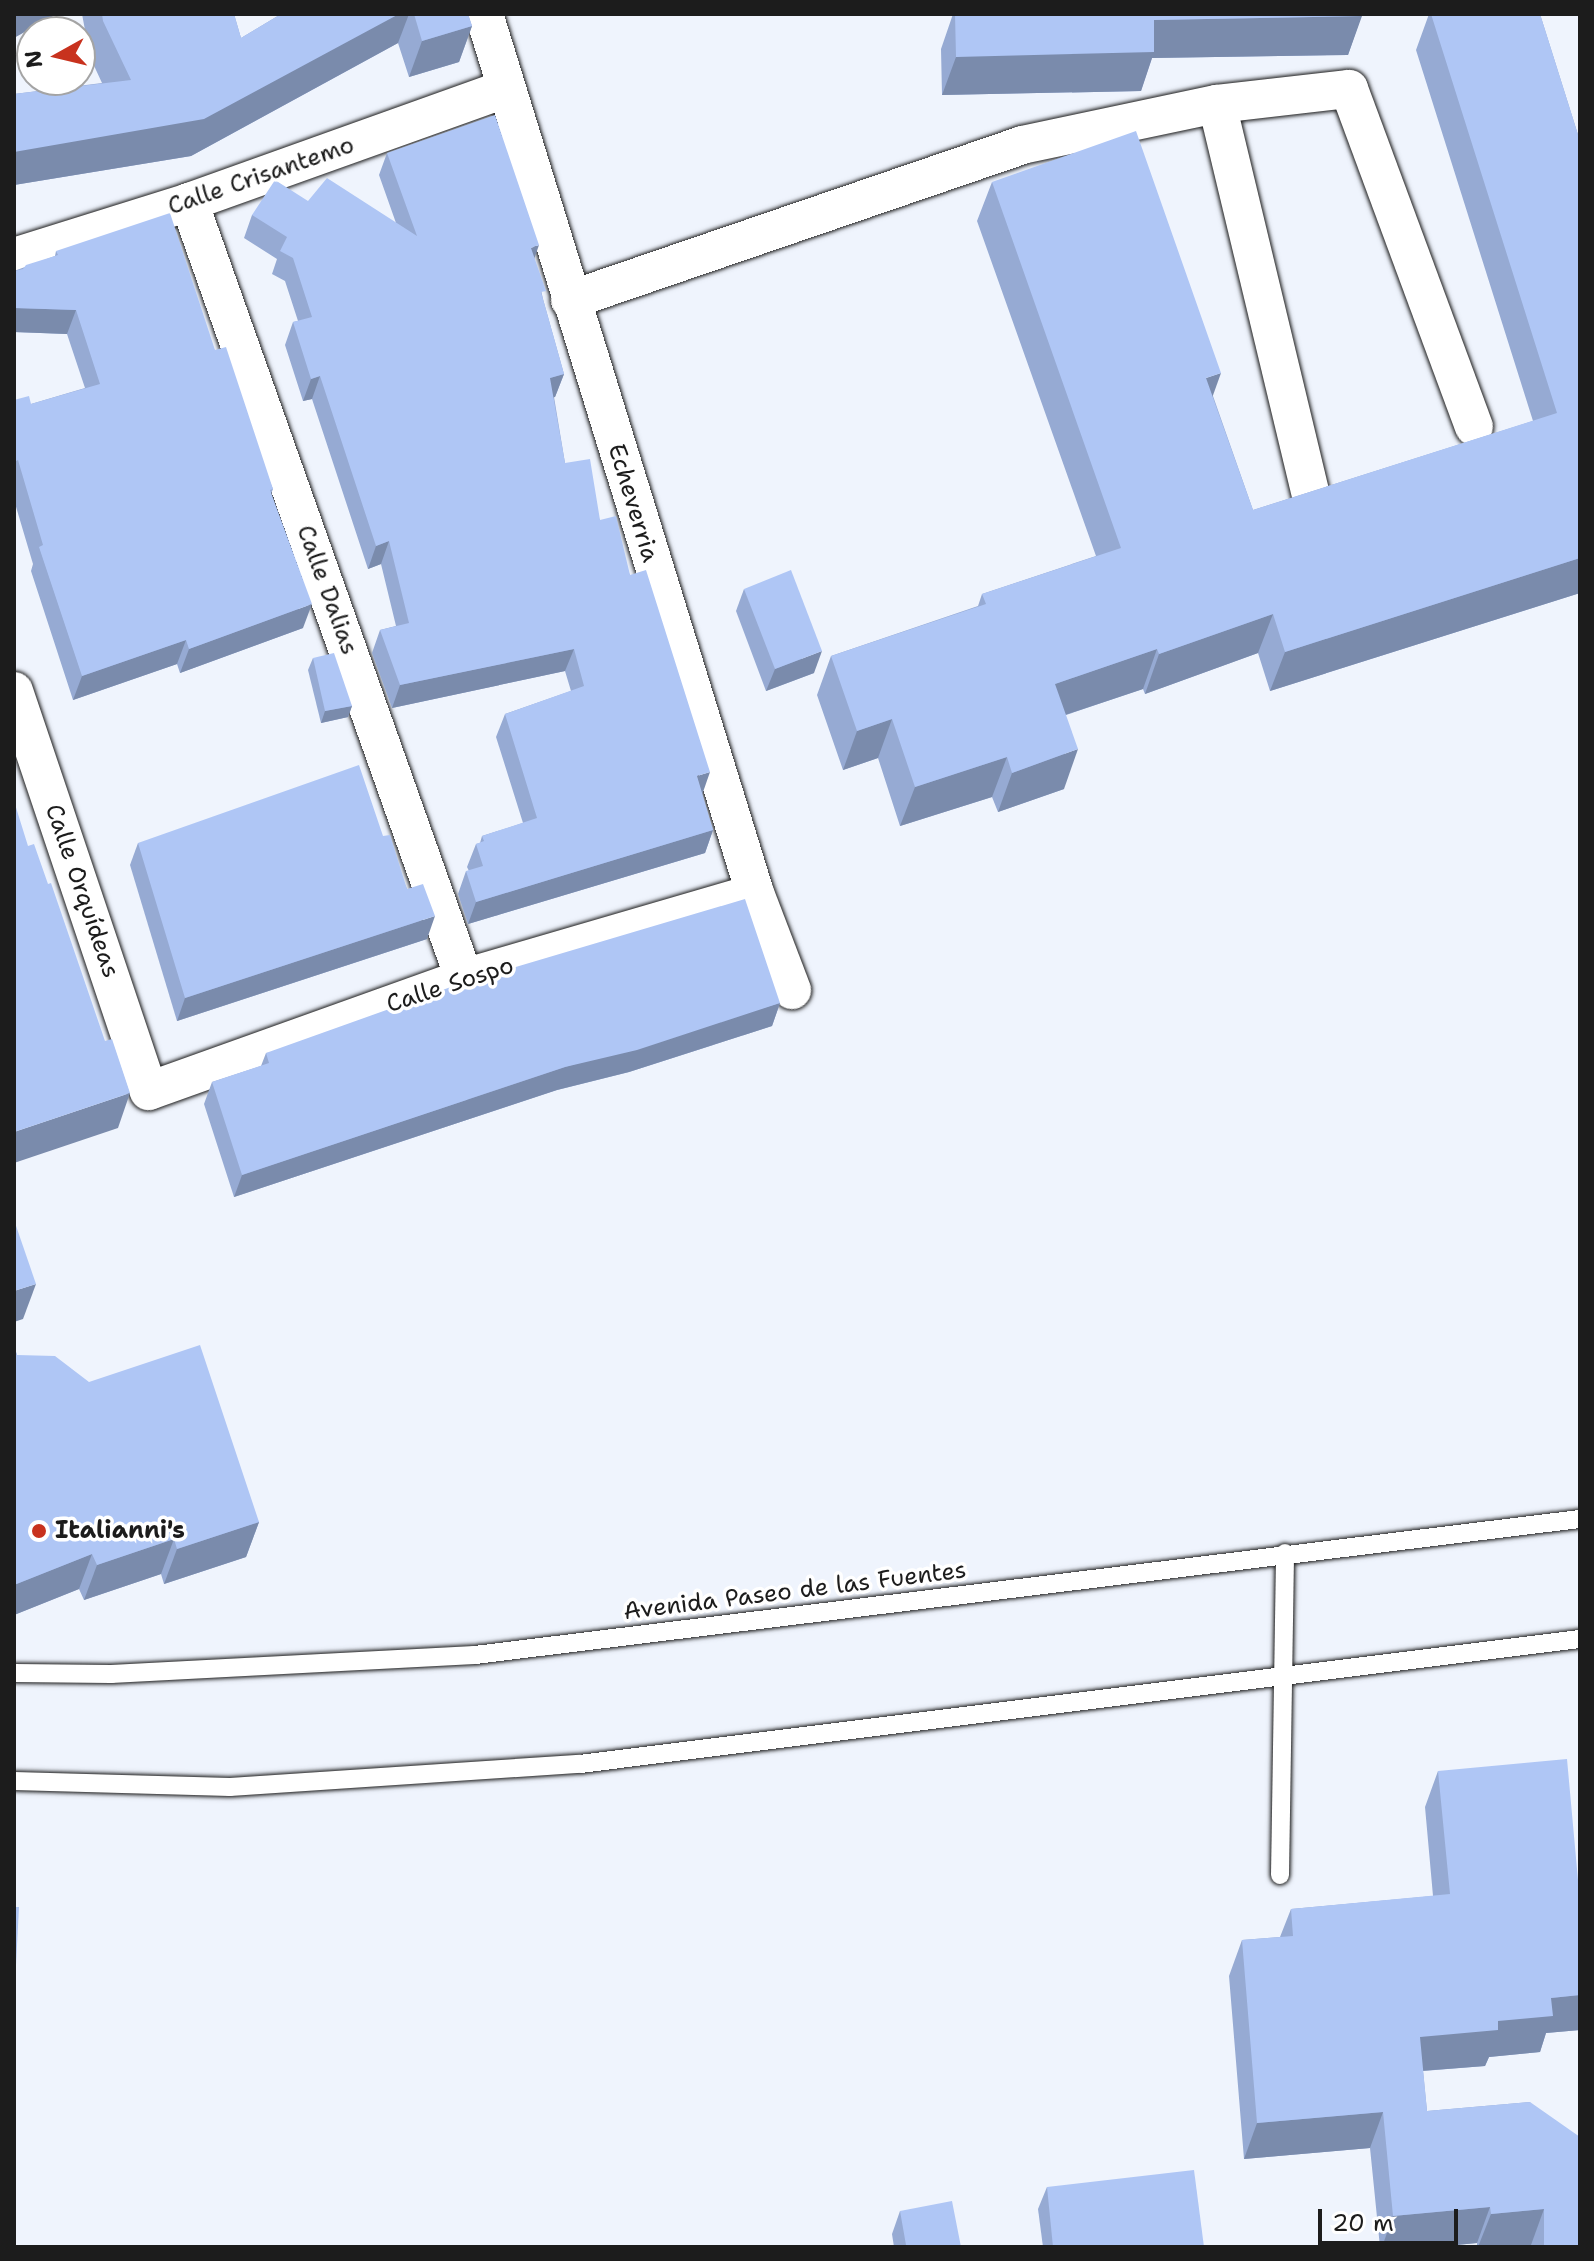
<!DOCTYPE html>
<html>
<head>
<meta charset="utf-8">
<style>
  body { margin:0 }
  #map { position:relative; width:1594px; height:2261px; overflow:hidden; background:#eff4fd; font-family:"Shantell Sans",sans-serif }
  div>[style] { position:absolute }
  .roads { filter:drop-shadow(0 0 2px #1c1c1c) drop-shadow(0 0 2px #1c1c1c) }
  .lane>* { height:18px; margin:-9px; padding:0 9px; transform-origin:9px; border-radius:9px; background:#fff }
  .street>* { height:38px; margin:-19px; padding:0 19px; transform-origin:19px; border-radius:19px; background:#fff }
  .wall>* { inset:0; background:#96aad3 }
  .shaded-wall>* { inset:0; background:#7a8bac }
  .building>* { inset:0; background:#afc6f5 }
  .dots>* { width:22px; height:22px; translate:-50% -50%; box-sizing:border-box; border:4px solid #fff; border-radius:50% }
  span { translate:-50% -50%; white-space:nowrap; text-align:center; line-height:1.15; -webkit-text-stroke:7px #fff; paint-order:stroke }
  .street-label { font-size:24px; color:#1c1c1c }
  .poi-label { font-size:24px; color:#1c1c1c; font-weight:700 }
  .left { translate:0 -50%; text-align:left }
  .frame { position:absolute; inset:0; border:16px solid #1c1c1c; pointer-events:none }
  .north { position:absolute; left:16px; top:16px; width:80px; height:80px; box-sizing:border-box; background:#fff; border:2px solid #a4a4a4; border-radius:50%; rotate:262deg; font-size:22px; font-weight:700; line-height:32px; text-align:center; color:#1c1c1c }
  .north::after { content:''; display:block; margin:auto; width:28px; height:36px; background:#c8321e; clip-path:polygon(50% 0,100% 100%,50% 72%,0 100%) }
  .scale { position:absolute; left:1318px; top:2209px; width:140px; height:36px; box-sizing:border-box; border:4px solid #1c1c1c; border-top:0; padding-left:10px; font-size:24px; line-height:28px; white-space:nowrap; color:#1c1c1c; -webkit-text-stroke:6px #fff; paint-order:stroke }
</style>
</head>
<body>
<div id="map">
  <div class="roads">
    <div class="lane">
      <div style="left:14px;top:1673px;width:97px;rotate:0.6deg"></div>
      <div style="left:111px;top:1674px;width:364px;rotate:-3deg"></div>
      <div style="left:475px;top:1655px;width:1113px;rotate:-7.02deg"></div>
      <div style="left:14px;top:1781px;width:216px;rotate:1.6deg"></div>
      <div style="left:230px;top:1787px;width:351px;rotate:-3.8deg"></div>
      <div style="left:580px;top:1764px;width:1008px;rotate:-7.13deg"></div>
      <div style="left:1280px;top:1875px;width:322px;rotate:-89.1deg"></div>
    </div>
    <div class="street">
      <div style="left:484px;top:14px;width:920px;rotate:72.87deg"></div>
      <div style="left:755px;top:893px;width:104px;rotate:69.1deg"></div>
      <div style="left:1217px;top:104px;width:404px;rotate:76.5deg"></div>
      <div style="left:189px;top:202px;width:823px;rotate:70.49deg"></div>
      <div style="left:14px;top:257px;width:183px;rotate:-17.4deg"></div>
      <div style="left:189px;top:202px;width:336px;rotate:-19.7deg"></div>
      <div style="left:570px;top:300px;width:478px;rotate:-18.9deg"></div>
      <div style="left:1022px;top:145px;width:199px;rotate:-11.9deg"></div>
      <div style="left:1217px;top:104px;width:133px;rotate:-6.5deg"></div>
      <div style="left:1349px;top:89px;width:360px;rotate:69.7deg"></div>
      <div style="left:14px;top:691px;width:422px;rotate:71.4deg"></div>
      <div style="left:149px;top:1091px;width:335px;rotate:-19.7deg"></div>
      <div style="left:464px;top:978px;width:303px;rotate:-16.3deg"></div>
    </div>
  </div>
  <div class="wall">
    <div style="clip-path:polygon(82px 14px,234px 14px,241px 38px,281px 14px,468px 14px,472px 26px,459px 62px,409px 77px,398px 43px,191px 156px,14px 185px,14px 94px,102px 83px,90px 57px)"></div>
    <div style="clip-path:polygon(953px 14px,1362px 14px,1348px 55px,1152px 58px,1141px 91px,942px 95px,941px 49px)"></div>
    <div style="clip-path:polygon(1429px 14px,1540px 14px,1580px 141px,1580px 593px,1270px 691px,1258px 653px,1145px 694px,1143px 689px,1066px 715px,1064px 789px,998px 812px,992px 797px,900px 826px,878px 758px,843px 770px,817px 695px,831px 656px,978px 606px,982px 594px,1096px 556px,977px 221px,992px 182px,1213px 396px,1253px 510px,1533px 421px,1416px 50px)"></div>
    <div style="clip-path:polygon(387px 153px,534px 258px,543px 299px,564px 374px,555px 397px,554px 397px,565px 463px,600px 520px,630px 575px,713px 830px,705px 853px,468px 924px,458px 894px,466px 871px,469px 871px,467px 867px,476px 844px,480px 843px,482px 836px,523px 823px,496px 737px,505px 714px,571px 691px,565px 671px,392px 708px,372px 653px,380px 630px,396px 626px,381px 564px,368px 569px,312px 399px,303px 401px,285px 345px,293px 322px,298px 321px,285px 281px,272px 274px,277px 259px,244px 238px,252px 215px,308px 201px,396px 223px,379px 175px)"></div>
    <div style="clip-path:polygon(56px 251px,215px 350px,273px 489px,271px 494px,303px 628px,180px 673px,177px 664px,73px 700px,31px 571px,33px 564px,14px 500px,14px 400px,31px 404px,85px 388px,67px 334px,14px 332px,14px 271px,55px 256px)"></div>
    <div style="clip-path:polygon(744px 589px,814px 673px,766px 691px,736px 611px)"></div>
    <div style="clip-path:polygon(313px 658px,352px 706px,348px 717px,321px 723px,308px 670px)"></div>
    <div style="clip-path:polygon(383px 836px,407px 889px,427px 939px,177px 1021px,130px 865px,138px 843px)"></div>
    <div style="clip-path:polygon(780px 1003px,772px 1026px,629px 1072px,557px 1090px,234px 1197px,204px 1104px,212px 1082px,261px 1066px,266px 1053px)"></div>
    <div style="clip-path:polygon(14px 1346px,17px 1355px,259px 1522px,246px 1557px,164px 1584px,161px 1574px,84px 1600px,79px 1589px,14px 1615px)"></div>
    <div style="clip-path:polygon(1438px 1771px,1580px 1890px,1580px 2030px,1546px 2033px,1540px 2052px,1489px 2057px,1485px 2066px,1423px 2071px,1427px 2111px,1530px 2102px,1580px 2247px,1531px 2247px,1531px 2245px,1508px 2247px,1477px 2247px,1477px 2243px,1435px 2247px,1380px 2247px,1370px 2148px,1244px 2159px,1229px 1976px,1242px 1940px,1280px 1937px,1291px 1909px,1433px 1896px,1425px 1807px)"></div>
    <div style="clip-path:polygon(1047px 2187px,1204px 2247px,1043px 2247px,1038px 2209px)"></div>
    <div style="clip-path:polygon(900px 2211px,961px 2247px,894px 2247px,892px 2234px)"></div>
  </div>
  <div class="shaded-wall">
    <div style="clip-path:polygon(14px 14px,57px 14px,14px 38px)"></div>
    <div style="clip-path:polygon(399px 14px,409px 14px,398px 43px,191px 156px,14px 185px,14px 152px)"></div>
    <div style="clip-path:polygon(1362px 16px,1348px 55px,1152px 58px,1141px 91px,942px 95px,956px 57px,1154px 20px)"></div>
    <div style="clip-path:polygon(472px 26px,459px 62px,409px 77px,422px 41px)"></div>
    <div style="clip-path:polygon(539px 245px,531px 268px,531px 248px)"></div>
    <div style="clip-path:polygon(14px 308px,76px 310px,67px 334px,14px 332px)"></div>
    <div style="clip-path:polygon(1221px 373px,1207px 412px,1206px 378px)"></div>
    <div style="clip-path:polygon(564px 374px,555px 397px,542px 401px,550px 378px)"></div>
    <div style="clip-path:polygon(320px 376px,312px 399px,303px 401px,311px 379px)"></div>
    <div style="clip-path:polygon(389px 541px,381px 564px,368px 569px,376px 546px)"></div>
    <div style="clip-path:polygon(1580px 558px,1580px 593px,1270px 691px,1285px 652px)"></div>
    <div style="clip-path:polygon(312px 604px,303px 628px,180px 673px,189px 649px)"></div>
    <div style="clip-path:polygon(1273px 614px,1258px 653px,1145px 694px,1159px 654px)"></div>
    <div style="clip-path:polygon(186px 640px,177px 664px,73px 700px,82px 676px)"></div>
    <div style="clip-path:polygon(574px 649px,565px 671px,392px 708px,400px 685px)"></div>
    <div style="clip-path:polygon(1157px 649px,1143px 689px,1041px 723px,1055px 684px)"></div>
    <div style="clip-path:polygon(822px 651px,814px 673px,766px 691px,775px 669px)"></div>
    <div style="clip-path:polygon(352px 706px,348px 717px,321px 723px,325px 711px)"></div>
    <div style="clip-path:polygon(892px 719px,878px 758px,843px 770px,857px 731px)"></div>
    <div style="clip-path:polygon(1078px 749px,1064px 789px,998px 812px,1012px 773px)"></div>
    <div style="clip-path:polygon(1007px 757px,992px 797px,900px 826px,915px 787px)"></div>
    <div style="clip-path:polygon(710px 772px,702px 795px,697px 776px)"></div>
    <div style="clip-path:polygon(713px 830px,705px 853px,468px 924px,476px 902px)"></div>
    <div style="clip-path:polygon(435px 916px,427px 939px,177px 1021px,185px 998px)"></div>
    <div style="clip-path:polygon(780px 1003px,772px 1026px,629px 1072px,557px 1090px,234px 1197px,242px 1175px,565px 1067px)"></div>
    <div style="clip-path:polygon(130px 1093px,118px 1128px,14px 1163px,14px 1132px)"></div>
    <div style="clip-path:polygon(36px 1284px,23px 1319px,14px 1322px,14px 1291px)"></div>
    <div style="clip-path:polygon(259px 1522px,246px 1557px,164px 1584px,177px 1549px)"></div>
    <div style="clip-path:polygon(174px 1539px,161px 1574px,84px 1600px,97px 1565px)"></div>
    <div style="clip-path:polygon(92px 1554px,79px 1589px,14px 1615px,14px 1585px)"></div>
    <div style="clip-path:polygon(1580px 1995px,1580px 2030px,1546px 2033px,1540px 2052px,1489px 2057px,1485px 2066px,1407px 2072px,1420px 2037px,1551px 1998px)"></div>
    <div style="clip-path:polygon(1383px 2112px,1370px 2148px,1244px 2159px,1257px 2123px)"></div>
    <div style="clip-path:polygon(1490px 2207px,1477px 2243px,1435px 2247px,1382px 2247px,1393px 2216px)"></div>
    <div style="clip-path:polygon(1544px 2209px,1531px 2245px,1508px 2247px,1478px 2247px,1491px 2214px)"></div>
  </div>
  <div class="building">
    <div style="clip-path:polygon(102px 14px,234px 14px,241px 38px,281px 14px,399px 14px,204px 119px,14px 152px,14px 94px,131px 80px,103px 21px)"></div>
    <div style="clip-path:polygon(414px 14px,468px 14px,472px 26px,422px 41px)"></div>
    <div style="clip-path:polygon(955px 14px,1362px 14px,1362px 16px,1154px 20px,1154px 52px,956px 57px)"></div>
    <div style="clip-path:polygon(1431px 14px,1540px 14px,1580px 141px,1580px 558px,1285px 652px,1273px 614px,1159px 654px,1157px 649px,1055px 684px,1078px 749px,1012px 773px,1007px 757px,915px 787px,892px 719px,857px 731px,831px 656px,986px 604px,982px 594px,1121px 548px,992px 182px,1136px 131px,1221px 373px,1206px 378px,1253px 510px,1557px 413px)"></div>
    <div style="clip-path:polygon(495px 115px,539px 245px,531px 248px,546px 291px,541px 292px,564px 374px,550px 378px,565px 463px,590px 459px,600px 520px,616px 516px,630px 575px,646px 570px,710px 772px,697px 776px,713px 830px,476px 902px,466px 871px,483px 866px,476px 844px,484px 841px,482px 836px,537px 818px,505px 714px,584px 686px,574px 649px,400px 685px,380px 630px,409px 623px,389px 541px,376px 546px,320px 376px,311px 379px,293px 322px,312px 317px,293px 258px,280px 251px,287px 237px,252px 215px,275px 180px,308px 201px,327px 178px,417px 236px,387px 153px)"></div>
    <div style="clip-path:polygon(170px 213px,215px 350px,226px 347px,273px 489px,270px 490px,312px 604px,189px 649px,186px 640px,82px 676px,39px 547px,43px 545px,18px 460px,14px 462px,14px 400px,29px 396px,31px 404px,100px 384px,76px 310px,14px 308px,14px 271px,23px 269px,26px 265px,58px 255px,56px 251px)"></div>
    <div style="clip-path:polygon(791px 570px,822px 651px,775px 669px,744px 589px)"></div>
    <div style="clip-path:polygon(334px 653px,352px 706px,325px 711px,313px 658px)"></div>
    <div style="clip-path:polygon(359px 765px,383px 836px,390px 835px,407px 889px,423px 884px,435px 916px,185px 998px,138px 843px)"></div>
    <div style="clip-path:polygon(14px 801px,28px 846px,34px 844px,48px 884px,51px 883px,105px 1041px,112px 1039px,130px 1093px,14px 1132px)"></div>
    <div style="clip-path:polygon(745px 899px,780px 1003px,637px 1050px,565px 1067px,242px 1175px,212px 1082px,269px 1063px,266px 1053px,462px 983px)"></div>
    <div style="clip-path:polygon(14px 1220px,36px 1284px,14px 1291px)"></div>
    <div style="clip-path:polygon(200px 1345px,259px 1522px,177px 1549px,174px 1539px,97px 1565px,92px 1554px,14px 1585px,14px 1346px,17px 1355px,55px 1356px,89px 1382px)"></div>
    <div style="clip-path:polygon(1567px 1759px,1579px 1891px,1580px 1890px,1580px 1995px,1551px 1998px,1553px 2016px,1498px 2021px,1498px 2030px,1420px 2037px,1427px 2111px,1530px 2102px,1580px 2137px,1580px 2247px,1544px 2247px,1544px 2209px,1491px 2214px,1490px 2207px,1393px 2216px,1383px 2112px,1257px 2123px,1242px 1940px,1293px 1936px,1291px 1909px,1450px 1894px,1438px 1771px)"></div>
    <div style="clip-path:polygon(14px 1907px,19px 1907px,14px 2004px)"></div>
    <div style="clip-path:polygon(1194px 2170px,1204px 2247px,1053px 2247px,1047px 2187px)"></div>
    <div style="clip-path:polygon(952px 2201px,961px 2247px,894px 2247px,906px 2245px,900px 2211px)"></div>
  </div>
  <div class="dots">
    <div style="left:39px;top:1531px;background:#c8321e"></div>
  </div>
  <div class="street-label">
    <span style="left:261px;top:176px;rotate:-19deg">Calle Crisantemo</span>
    <span style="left:633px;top:503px;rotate:73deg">Echeverria</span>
    <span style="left:327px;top:590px;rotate:70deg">Calle Dalias</span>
    <span style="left:82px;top:891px;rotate:71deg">Calle Orquídeas</span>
    <span style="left:450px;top:985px;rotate:-18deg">Calle Sospo</span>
    <span style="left:795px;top:1591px;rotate:-7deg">Avenida Paseo de las Fuentes</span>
  </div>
  <div class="poi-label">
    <span class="left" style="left:55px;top:1531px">Italianni's</span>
  </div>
  <div class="frame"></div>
  <div class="north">N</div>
  <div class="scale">20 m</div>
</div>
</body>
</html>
